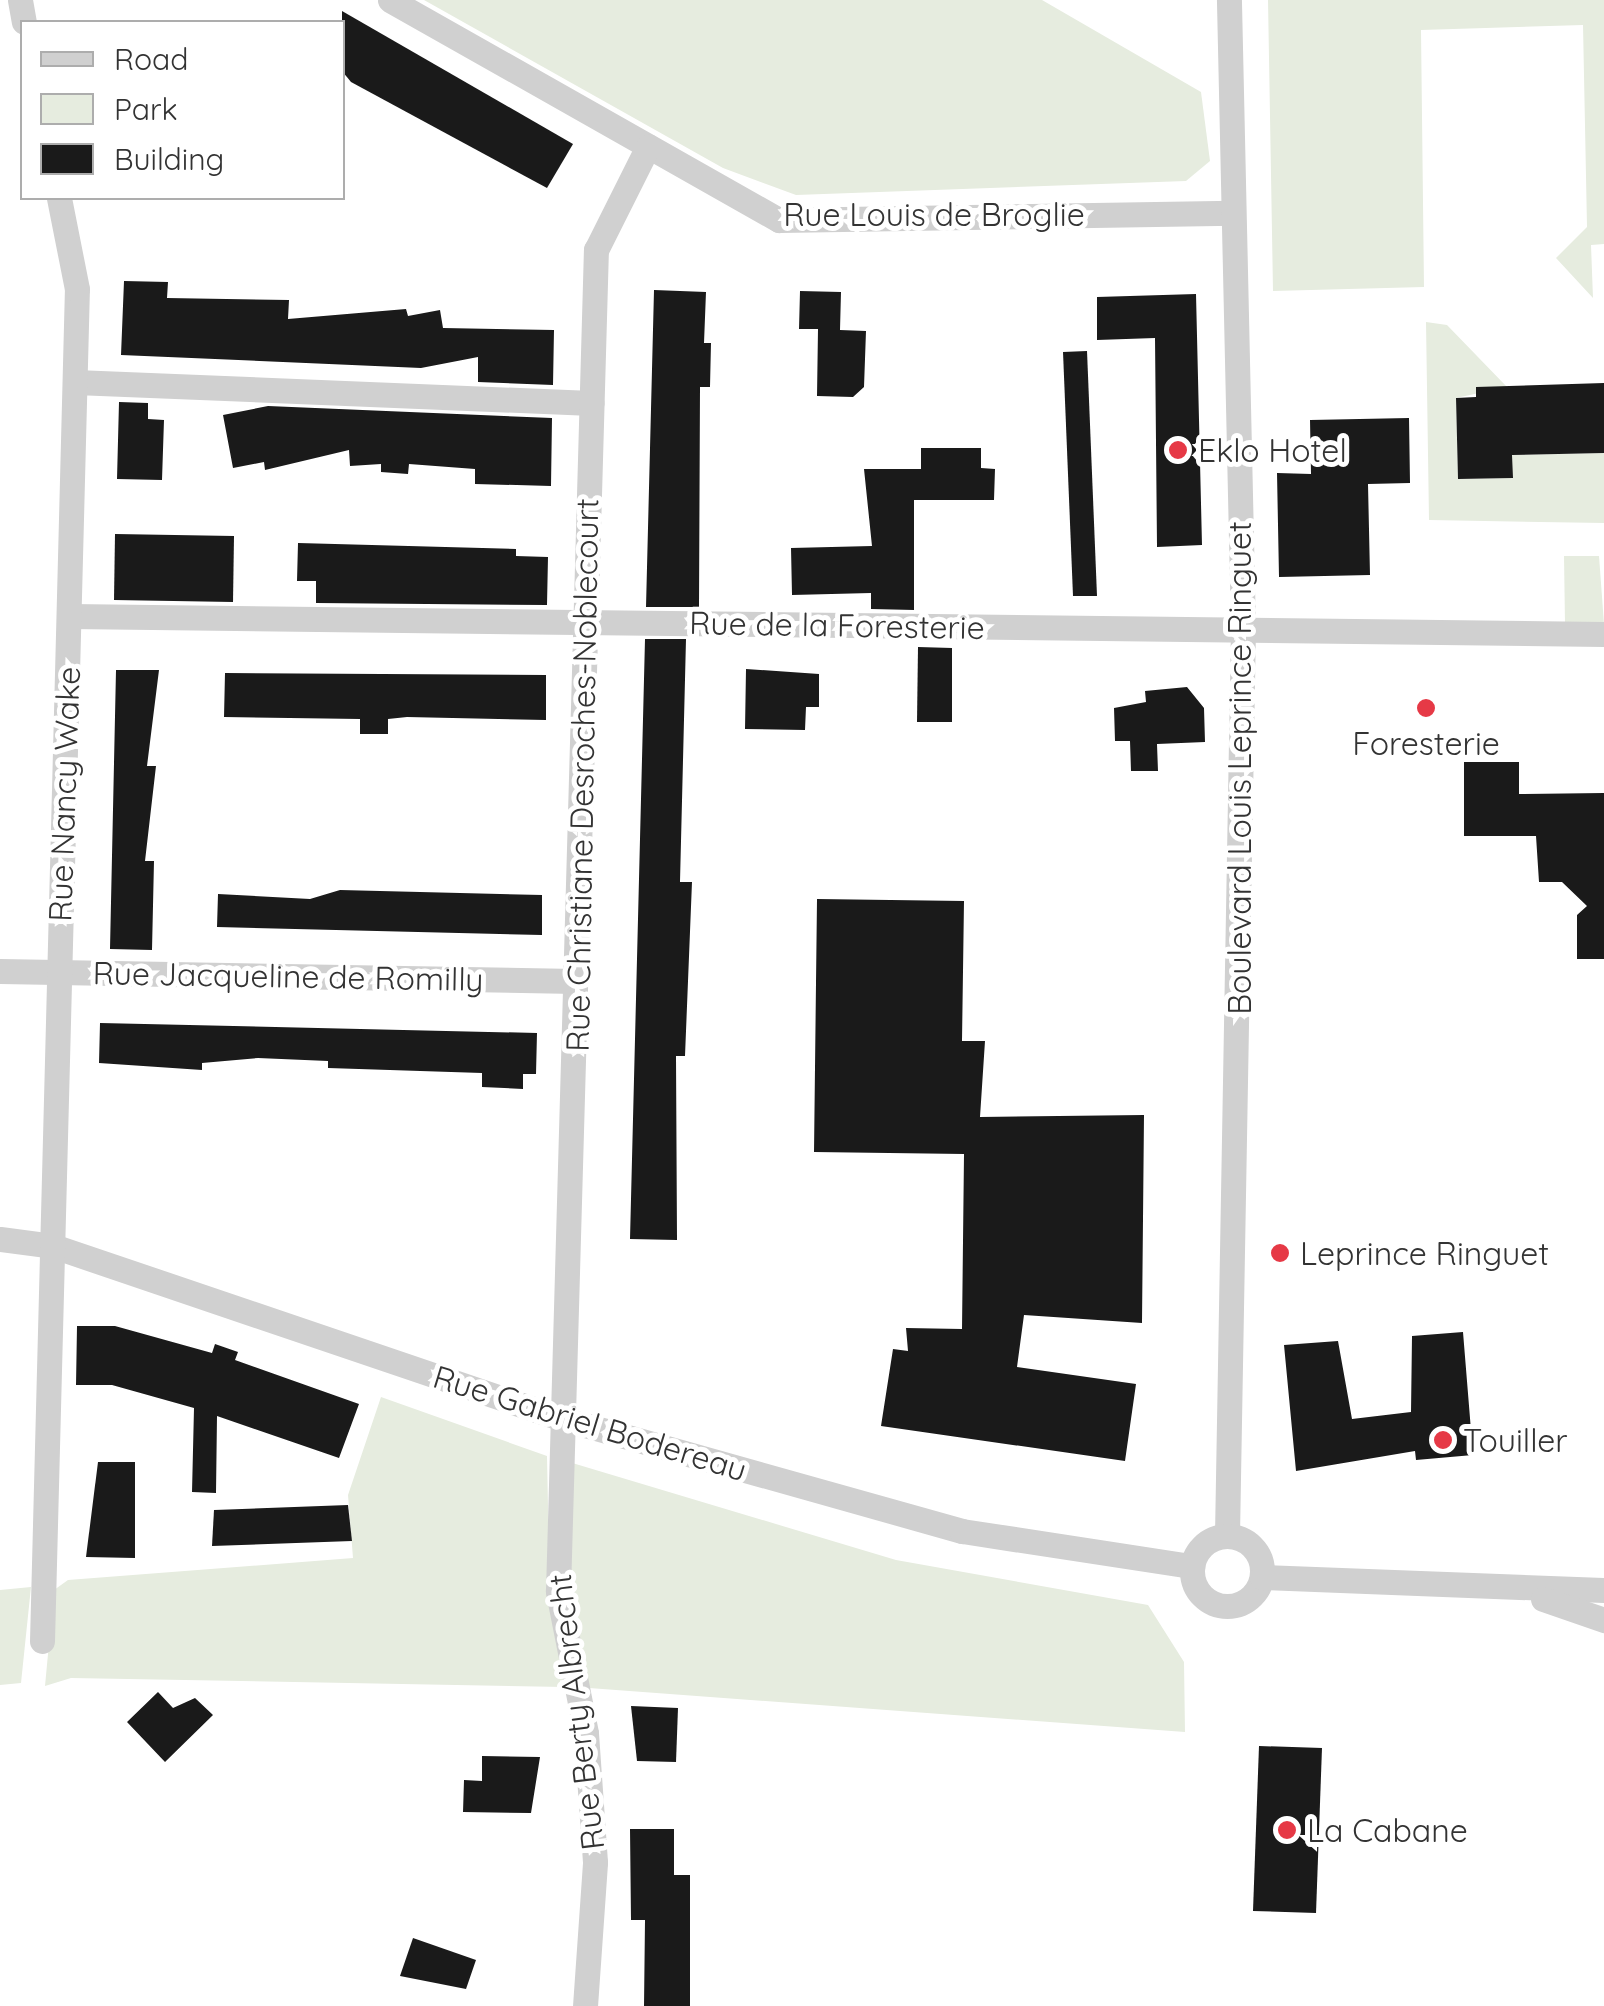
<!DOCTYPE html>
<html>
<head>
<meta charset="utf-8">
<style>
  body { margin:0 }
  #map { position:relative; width:1604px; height:2006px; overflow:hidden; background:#fff; font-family:Quicksand,sans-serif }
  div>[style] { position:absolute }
  .green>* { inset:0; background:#e6ecdf }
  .building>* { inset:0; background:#1a1a1a }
  .street>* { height:25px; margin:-12.5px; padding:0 12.5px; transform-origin:12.5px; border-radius:12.5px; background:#d0d0d0 }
  .street>.ring { margin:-12.5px; padding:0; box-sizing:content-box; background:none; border:25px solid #d0d0d0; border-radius:50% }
  .dots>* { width:28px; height:28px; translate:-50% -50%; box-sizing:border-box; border:5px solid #fff; border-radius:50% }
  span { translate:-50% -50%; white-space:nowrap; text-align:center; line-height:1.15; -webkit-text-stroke:10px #fff; paint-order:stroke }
  .street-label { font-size:32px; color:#333 }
  .poi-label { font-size:32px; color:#333 }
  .left { translate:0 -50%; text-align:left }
  .legend { position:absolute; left:20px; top:20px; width:325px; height:180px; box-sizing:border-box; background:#fff; border:2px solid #adadad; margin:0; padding:12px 18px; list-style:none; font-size:30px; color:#333 }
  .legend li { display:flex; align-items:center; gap:20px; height:50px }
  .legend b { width:50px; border:2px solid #adadad }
</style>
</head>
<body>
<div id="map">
  <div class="green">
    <div style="clip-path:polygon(424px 0,1042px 0,1201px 92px,1210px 161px,1186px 181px,796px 195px,723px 168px)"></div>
    <div style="clip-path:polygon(1268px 0,1604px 0,1604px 244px,1591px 245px,1593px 298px,1556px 258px,1587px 227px,1583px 25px,1421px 30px,1424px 287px,1273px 291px)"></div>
    <div style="clip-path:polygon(1426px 322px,1447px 325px,1507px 387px,1456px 398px,1458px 479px,1512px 478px,1512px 455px,1604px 453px,1604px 523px,1429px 520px)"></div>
    <div style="clip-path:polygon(1564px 556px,1599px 556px,1604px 624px,1565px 624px)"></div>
    <div style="clip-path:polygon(381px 1397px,547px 1456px,550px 1606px,565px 1687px,71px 1678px,45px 1686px,54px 1590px,68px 1580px,353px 1558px,348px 1495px)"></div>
    <div style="clip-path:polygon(569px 1462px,896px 1560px,1148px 1605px,1184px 1662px,1185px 1732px,589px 1688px,570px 1602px)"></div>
    <div style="clip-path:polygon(31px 1587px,21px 1683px,0 1685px,0 1590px)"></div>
  </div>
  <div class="building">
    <div style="clip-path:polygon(342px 11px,573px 144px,547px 188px,351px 82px,342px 71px)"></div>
    <div style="clip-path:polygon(124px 281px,168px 282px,167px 298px,289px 300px,288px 319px,406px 309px,408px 316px,440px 310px,443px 328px,554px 330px,553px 385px,478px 382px,478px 357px,421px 368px,121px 355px)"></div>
    <div style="clip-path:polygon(654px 290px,706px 292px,704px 343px,711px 343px,710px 387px,700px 387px,699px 607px,646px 607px)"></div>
    <div style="clip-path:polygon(800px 291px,841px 292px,840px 330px,866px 331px,864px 387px,853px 397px,817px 396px,818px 329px,799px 329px)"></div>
    <div style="clip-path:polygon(1196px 294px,1202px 545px,1157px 547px,1155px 338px,1097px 340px,1097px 297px)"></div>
    <div style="clip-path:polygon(1087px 351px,1097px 596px,1073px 596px,1063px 352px)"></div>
    <div style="clip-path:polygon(1604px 383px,1604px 453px,1512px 455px,1513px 478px,1458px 479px,1456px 398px,1476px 397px,1476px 387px)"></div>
    <div style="clip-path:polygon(119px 402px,148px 403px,148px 419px,164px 420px,162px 480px,117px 479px)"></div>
    <div style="clip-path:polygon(268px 406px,552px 418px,551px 486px,475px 484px,475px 469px,409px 464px,408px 474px,381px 472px,381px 464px,350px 466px,349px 450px,265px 470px,264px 462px,233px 468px,223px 415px)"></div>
    <div style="clip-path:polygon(1409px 418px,1410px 483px,1368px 484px,1370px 575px,1279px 577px,1277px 473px,1311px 474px,1310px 420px)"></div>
    <div style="clip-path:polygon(921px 448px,981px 448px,981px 468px,995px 469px,994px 500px,914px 500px,914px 610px,871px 609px,871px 593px,792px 595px,791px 548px,872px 546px,864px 469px,921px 469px)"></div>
    <div style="clip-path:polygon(115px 534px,234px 536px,233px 602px,114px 600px)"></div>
    <div style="clip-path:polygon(298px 543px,516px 549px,516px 556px,548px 557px,547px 605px,316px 603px,316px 581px,297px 581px)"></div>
    <div style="clip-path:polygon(645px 639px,686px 639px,680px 882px,692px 882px,685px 1056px,676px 1056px,677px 1240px,630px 1239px)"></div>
    <div style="clip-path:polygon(918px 647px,952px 648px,952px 722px,917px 722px)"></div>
    <div style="clip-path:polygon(746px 669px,819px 674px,819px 707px,806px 707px,805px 730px,745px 729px)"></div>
    <div style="clip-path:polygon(116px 670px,159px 670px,147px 766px,156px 766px,145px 861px,154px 861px,152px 950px,110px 949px)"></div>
    <div style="clip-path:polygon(225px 673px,546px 675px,546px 720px,407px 717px,388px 719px,388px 734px,360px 734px,360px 719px,224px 717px)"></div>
    <div style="clip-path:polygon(1187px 687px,1204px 708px,1205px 742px,1157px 744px,1158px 771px,1131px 771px,1130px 741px,1115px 741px,1114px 708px,1146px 702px,1145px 691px)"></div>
    <div style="clip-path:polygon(1464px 762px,1519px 762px,1519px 794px,1604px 793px,1604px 959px,1577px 959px,1577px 915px,1587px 906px,1562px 882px,1539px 882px,1536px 836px,1464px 836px)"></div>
    <div style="clip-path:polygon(340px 890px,542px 895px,542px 935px,217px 927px,218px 894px,310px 899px)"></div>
    <div style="clip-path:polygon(817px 899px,964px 901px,962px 1041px,985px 1041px,980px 1117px,1144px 1115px,1142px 1323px,1024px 1315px,1017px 1367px,1136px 1384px,1125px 1461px,881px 1426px,893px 1349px,908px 1351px,906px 1328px,962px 1329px,964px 1154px,814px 1152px)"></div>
    <div style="clip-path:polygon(100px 1023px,537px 1033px,536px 1074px,523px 1074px,523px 1089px,482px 1087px,482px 1073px,328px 1068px,328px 1061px,258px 1058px,202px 1063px,202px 1070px,99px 1063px)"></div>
    <div style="clip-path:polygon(77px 1326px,115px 1326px,212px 1353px,215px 1344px,238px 1352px,235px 1360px,359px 1404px,339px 1458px,217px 1416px,216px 1493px,192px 1492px,194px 1408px,112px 1385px,76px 1385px)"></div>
    <div style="clip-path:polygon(1463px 1332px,1473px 1455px,1416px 1460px,1415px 1451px,1296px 1471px,1284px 1345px,1338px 1341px,1352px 1419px,1411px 1412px,1412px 1336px)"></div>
    <div style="clip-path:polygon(98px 1462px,135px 1462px,135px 1558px,86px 1557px)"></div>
    <div style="clip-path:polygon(348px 1505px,352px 1541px,212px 1546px,214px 1510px)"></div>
    <div style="clip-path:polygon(158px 1692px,173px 1708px,195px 1698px,213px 1715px,165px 1762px,127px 1722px)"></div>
    <div style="clip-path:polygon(631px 1706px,678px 1708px,676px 1762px,637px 1761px)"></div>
    <div style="clip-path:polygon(1259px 1746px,1322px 1748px,1316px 1913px,1253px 1911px)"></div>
    <div style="clip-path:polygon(482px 1756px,540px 1757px,531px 1813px,463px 1812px,464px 1780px,482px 1781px)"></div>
    <div style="clip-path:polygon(630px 1829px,674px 1829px,674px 1875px,690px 1875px,690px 2006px,644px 2006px,645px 1920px,631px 1920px)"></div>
    <div style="clip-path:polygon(413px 1938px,476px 1960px,466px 1989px,400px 1976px)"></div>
  </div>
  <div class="street">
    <div style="left:20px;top:0;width:22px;rotate:80deg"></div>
    <div style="left:390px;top:0;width:447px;rotate:29.5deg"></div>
    <div style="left:779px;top:220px;width:454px;rotate:-0.9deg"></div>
    <div style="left:75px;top:382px;width:517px;rotate:2.33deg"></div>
    <div style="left:69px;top:616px;width:1535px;rotate:0.67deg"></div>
    <div style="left:0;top:971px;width:576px;rotate:0.99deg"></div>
    <div style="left:0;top:1239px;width:53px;rotate:7.5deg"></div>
    <div style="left:53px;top:1246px;width:535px;rotate:18.74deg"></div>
    <div style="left:560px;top:1418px;width:418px;rotate:15.7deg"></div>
    <div style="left:962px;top:1531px;width:233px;rotate:8.7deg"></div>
    <div style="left:1227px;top:1535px;width:906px;rotate:-88.99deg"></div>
    <div style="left:1243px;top:629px;width:629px;rotate:-91.28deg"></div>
    <div class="ring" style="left:1192px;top:1536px;width:45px;height:45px"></div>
    <div style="left:1262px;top:1577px;width:342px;rotate:2.2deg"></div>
    <div style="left:1543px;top:1599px;width:65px;rotate:19deg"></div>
    <div style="left:42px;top:1641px;width:1352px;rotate:-88.52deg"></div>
    <div style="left:77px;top:289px;width:93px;rotate:-101.2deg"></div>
    <div style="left:585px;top:2006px;width:144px;rotate:-86deg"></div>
    <div style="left:595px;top:1862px;width:129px;rotate:-94deg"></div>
    <div style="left:586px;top:1733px;width:145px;rotate:-101.2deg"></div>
    <div style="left:558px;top:1591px;width:1342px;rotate:-88.38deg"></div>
    <div style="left:596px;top:250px;width:116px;rotate:-63.4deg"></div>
  </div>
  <div class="dots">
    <div style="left:1178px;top:450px;background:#e63946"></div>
    <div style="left:1426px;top:708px;background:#e63946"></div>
    <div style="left:1280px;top:1253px;background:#e63946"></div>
    <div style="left:1443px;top:1440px;background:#e63946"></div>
    <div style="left:1287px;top:1830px;background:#e63946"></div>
  </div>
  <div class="street-label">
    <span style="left:934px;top:214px">Rue Louis de Broglie</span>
    <span style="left:837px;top:625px;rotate:1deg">Rue de la Foresterie</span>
    <span style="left:1239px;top:768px;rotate:-90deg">Boulevard Louis Leprince Ringuet</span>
    <span style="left:582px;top:775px;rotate:-89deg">Rue Christiane Desroches-Noblecourt</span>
    <span style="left:64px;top:794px;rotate:-88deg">Rue Nancy Wake</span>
    <span style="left:288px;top:976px;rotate:1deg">Rue Jacqueline de Romilly</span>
    <span style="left:590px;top:1423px;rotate:17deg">Rue Gabriel Bodereau</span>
    <span style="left:576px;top:1712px;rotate:-97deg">Rue Berty Albrecht</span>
  </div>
  <div class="poi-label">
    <span class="left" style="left:1198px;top:450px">Eklo Hotel</span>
    <span style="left:1426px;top:743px">Foresterie</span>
    <span class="left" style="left:1300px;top:1253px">Leprince Ringuet</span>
    <span class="left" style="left:1463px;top:1440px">Touiller</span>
    <span class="left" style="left:1307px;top:1830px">La Cabane</span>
  </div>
  <ul class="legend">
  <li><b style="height:12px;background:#d0d0d0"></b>Road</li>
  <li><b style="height:28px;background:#e6ecdf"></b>Park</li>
  <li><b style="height:28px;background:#1a1a1a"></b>Building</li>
  </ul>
</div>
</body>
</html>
